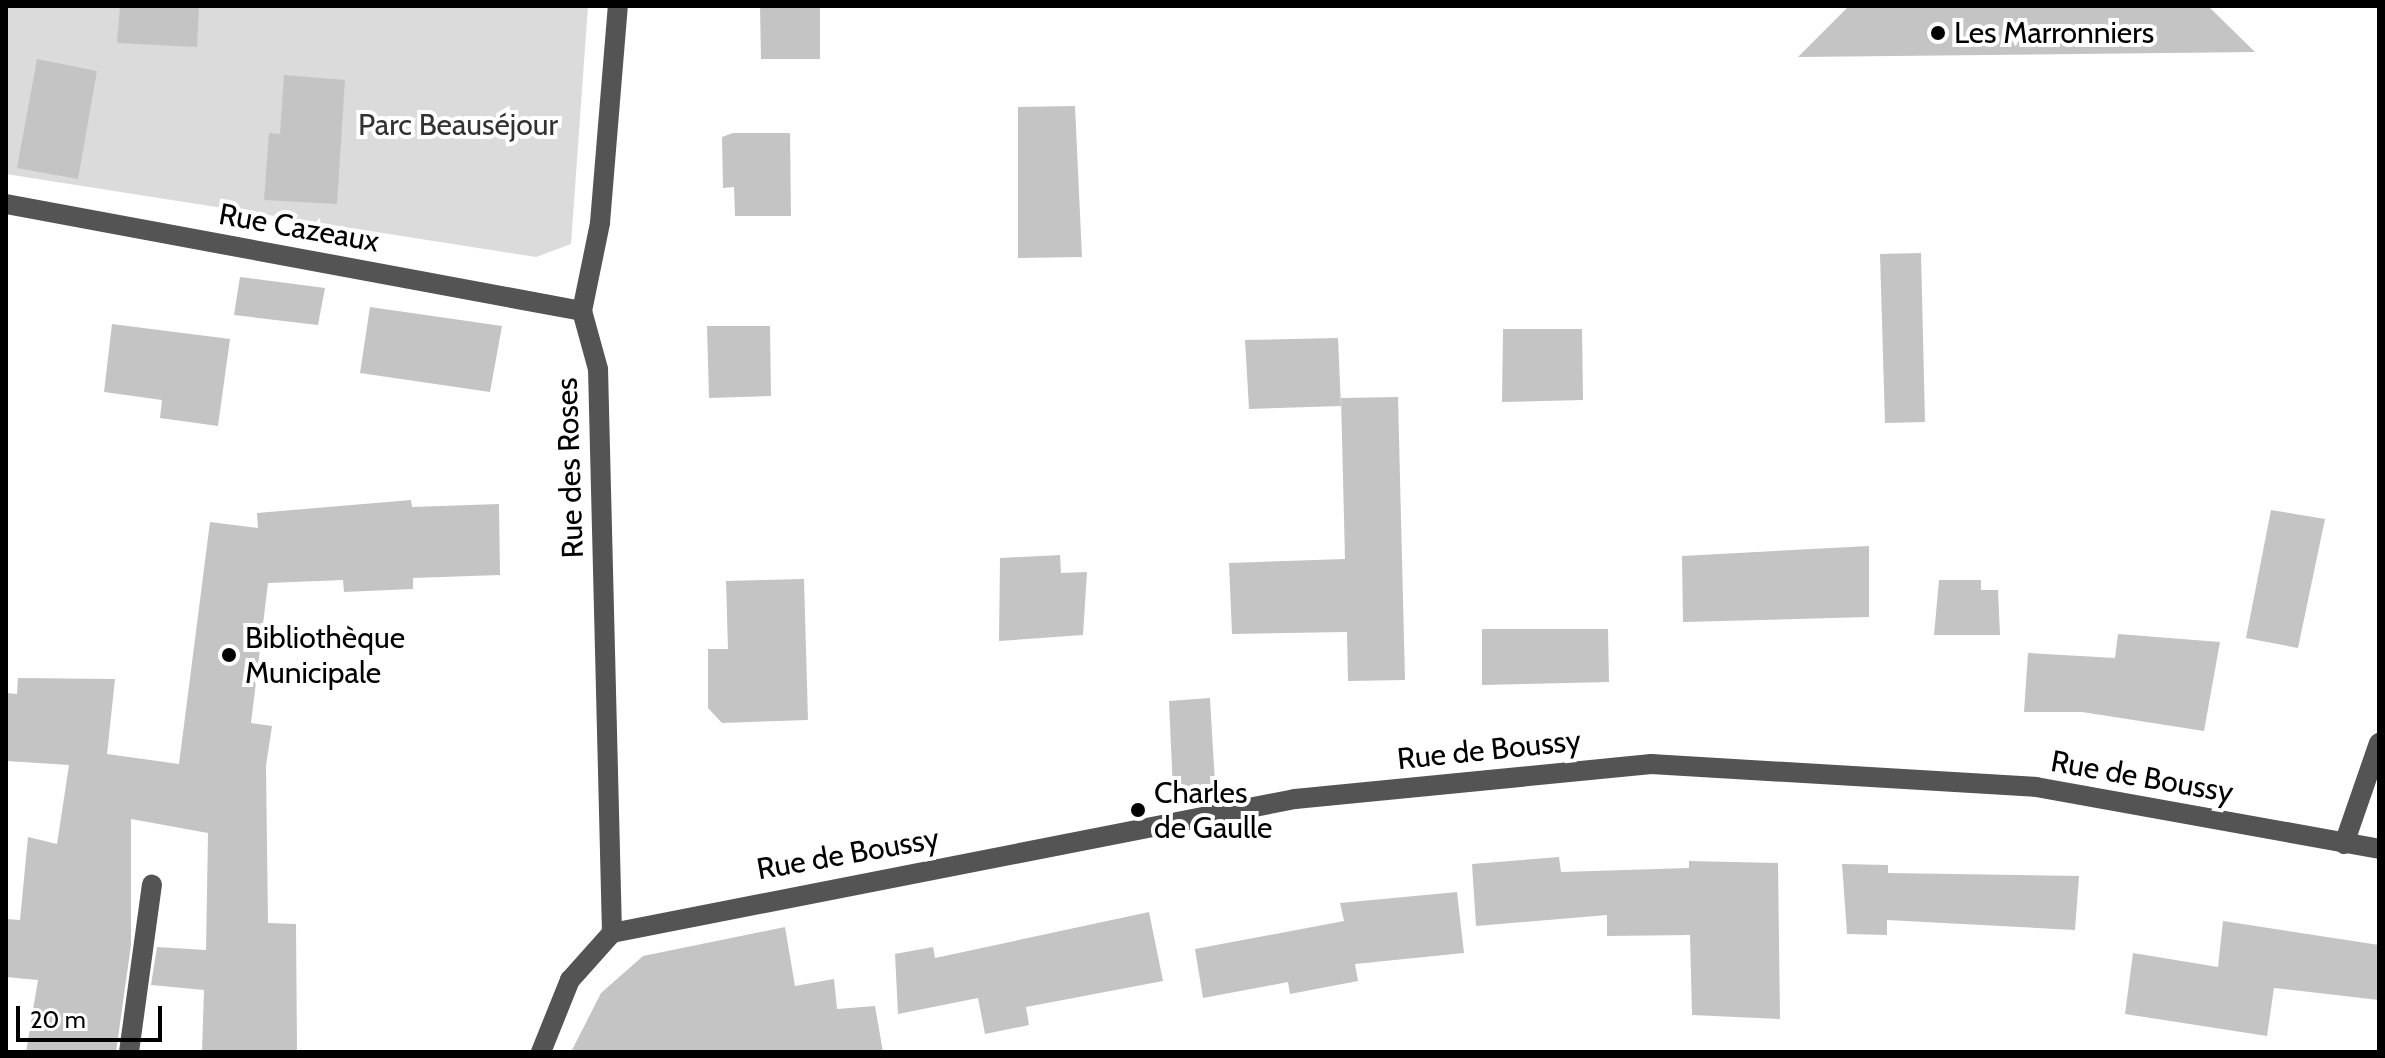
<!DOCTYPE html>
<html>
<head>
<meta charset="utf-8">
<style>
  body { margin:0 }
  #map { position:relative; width:2385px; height:1058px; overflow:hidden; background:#fff; font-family:Cabin,sans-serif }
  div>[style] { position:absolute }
  .green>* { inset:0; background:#dbdbdb }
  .building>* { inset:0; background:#c4c4c4 }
  .minor>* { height:20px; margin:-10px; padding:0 10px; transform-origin:10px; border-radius:10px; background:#545454 }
  .dots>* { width:22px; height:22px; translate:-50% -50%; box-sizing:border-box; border:4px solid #fff; border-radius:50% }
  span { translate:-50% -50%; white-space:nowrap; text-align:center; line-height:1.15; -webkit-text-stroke:8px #fff; paint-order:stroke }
  .poi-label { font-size:30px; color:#000 }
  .left { translate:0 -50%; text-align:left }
  .park-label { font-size:30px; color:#323232 }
  .street-label { font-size:30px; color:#000 }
  .frame { position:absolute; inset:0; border:8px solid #000; pointer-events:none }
  .scale { position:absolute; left:16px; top:1006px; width:146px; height:36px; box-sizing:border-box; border:4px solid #000; border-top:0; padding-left:10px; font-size:24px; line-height:28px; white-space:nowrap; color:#000; -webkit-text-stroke:6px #fff; paint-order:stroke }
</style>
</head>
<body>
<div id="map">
  <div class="green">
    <div style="clip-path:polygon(6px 6px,588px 6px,571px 244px,536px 257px,6px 174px)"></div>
  </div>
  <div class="building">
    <div style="clip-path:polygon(120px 6px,199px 6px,197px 47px,117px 43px)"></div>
    <div style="clip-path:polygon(760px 6px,820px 6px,820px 59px,761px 59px)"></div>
    <div style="clip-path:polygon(1849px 6px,2208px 6px,2255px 52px,1798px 57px)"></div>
    <div style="clip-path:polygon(37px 59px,97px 71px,78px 179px,17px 168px)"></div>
    <div style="clip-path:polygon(284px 75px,345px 80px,337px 204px,264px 200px,269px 133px,280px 134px)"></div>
    <div style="clip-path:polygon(1075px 106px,1082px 257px,1018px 258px,1018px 107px)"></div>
    <div style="clip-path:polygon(733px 133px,790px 133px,791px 216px,735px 216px,734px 187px,723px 188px,722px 137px)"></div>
    <div style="clip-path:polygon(1921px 253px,1925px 422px,1885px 423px,1880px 254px)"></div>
    <div style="clip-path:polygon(240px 277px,325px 288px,318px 325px,234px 315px)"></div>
    <div style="clip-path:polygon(370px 307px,502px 326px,490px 392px,360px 373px)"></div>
    <div style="clip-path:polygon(112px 324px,230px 339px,218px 426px,160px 418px,162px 400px,104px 392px)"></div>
    <div style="clip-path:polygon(707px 326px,770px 326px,771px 396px,709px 398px)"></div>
    <div style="clip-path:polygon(1503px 329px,1582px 329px,1583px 400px,1502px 402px)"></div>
    <div style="clip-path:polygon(1338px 338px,1341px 406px,1249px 409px,1245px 340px)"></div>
    <div style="clip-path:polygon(1398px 397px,1405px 680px,1348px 681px,1347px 632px,1232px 634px,1229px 563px,1345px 559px,1341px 398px)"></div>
    <div style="clip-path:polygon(411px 500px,412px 507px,499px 504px,500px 575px,413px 578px,413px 589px,344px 592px,343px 580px,268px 583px,251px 723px,272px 726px,266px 766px,268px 923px,296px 924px,297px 1052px,202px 1052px,204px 990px,151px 985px,157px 947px,206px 950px,208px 833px,131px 819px,131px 945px,116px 1052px,26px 1052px,38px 980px,6px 977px,6px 919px,20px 920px,28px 837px,57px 844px,69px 765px,6px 761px,6px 693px,17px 694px,18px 678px,115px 679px,107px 754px,179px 764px,210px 522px,258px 528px,257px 513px)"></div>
    <div style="clip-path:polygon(2271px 510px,2325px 519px,2298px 648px,2246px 638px)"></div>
    <div style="clip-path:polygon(1869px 546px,1869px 617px,1683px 622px,1682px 556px)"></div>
    <div style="clip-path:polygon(1060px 555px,1061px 573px,1087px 572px,1083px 635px,999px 641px,1000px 558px)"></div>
    <div style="clip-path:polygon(804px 579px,808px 720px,722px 723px,708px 708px,708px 649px,728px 649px,726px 581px)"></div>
    <div style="clip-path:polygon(1939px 580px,1981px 580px,1981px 590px,1998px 590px,2000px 635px,1934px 635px)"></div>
    <div style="clip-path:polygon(1482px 629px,1608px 629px,1609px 682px,1482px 685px)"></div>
    <div style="clip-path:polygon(2118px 634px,2220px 642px,2204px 731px,2082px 712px,2024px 712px,2028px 653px,2115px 658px)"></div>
    <div style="clip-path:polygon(1210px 698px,1215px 784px,1173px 791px,1169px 701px)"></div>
    <div style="clip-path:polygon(1559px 857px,1561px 872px,1689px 868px,1689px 861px,1778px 863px,1780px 1019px,1692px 1015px,1690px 935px,1607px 936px,1607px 915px,1476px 926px,1472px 864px)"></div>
    <div style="clip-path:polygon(1842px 864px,1888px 865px,1888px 873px,2079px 876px,2075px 930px,1887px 920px,1887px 935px,1847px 934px)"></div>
    <div style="clip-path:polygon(1457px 892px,1464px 953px,1355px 964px,1358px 981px,1290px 994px,1288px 982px,1203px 998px,1195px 949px,1344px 921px,1340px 903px)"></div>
    <div style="clip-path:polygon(1149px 912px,1163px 981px,1026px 1007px,1029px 1025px,985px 1034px,978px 998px,898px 1014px,895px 954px,933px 947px,935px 958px)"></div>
    <div style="clip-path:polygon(2223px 921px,2379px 945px,2379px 1000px,2274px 988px,2267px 1036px,2125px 1014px,2133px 953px,2218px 967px)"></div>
    <div style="clip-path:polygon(785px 927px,795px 986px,834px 979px,837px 1009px,875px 1006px,883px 1052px,571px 1052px,601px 993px,643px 956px)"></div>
  </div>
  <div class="minor">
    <div style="left:6px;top:204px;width:586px;rotate:10.52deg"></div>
    <div style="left:2344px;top:844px;width:107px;rotate:-70.9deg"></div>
    <div style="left:612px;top:933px;width:696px;rotate:-11.1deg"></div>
    <div style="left:1295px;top:799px;width:358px;rotate:-5.6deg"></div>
    <div style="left:1651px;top:764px;width:386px;rotate:3.4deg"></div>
    <div style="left:2036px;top:787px;width:349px;rotate:10.2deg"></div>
    <div style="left:612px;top:933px;width:564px;rotate:-91.42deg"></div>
    <div style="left:598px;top:369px;width:60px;rotate:-105.4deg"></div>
    <div style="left:582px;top:311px;width:90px;rotate:-78.4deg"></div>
    <div style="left:600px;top:223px;width:218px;rotate:-85.3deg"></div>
    <div style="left:129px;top:1052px;width:169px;rotate:-82.2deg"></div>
    <div style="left:541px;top:1052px;width:78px;rotate:-68.1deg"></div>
    <div style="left:570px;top:980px;width:63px;rotate:-48.2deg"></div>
  </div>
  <div class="dots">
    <div style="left:1938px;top:33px;background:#000"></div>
    <div style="left:229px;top:655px;background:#000"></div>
    <div style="left:1138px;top:810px;background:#000"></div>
  </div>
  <div class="poi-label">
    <span class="left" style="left:1954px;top:33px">Les Marronniers</span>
    <span class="left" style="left:245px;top:655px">Bibliothèque<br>Municipale</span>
    <span class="left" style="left:1154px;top:810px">Charles<br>de Gaulle</span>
  </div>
  <div class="park-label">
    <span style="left:458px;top:125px">Parc Beauséjour</span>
  </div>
  <div class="street-label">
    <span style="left:299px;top:228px;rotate:10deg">Rue Cazeaux</span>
    <span style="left:570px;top:468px;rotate:-92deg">Rue des Roses</span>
    <span style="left:1489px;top:750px;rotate:-6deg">Rue de Boussy</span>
    <span style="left:2142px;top:777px;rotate:10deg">Rue de Boussy</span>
    <span style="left:848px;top:854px;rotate:-10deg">Rue de Boussy</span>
  </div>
  <div class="frame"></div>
  <div class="scale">20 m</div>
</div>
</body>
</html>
